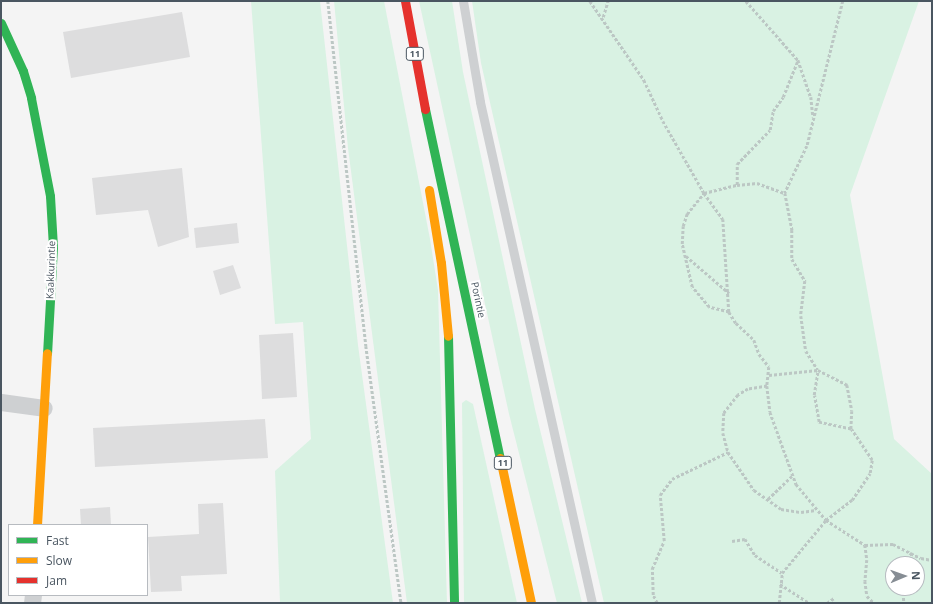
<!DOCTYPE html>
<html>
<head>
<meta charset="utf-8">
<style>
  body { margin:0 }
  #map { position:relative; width:933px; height:604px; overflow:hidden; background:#f4f4f4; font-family:"Open Sans",sans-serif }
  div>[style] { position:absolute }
  .green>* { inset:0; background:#d9f2e3 }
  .building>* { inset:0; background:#ddddde }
  .path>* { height:2.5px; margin-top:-1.25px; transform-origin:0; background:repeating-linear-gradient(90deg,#bcc7c4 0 3px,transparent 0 5px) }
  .lane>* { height:9px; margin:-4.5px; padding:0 4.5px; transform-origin:4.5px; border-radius:4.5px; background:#ced0d2 }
  .street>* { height:17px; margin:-8.5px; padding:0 8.5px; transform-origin:8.5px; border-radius:8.5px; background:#ced0d2 }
  .fast>* { height:9px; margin:-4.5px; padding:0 4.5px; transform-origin:4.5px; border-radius:4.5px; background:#30b455 }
  .slow>* { height:9px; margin:-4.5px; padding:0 4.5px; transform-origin:4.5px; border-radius:4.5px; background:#ff9f0a }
  .jam>* { height:9px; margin:-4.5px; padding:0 4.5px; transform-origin:4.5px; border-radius:4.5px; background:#e5322d }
  span { translate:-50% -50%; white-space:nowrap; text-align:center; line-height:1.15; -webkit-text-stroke:4px #fff; paint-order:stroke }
  .shield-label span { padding:1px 3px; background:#fff; border:1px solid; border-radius:3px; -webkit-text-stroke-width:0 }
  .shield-label { font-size:9px; color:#4a5661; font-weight:700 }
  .street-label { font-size:10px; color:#4a5661 }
  .frame { position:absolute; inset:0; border:2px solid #4a5661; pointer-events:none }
  .legend { position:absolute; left:8px; top:524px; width:140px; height:72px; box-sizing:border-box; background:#fff; border:1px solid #b7bbc0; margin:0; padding:5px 7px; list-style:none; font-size:12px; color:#4a5661 }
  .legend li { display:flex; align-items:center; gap:8px; height:20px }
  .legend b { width:20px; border:1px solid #b7bbc0 }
  .north { position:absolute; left:885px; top:556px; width:40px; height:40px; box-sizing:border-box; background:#fff; border:1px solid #b7bbc0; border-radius:50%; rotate:88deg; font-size:11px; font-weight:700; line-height:16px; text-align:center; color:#4a5661 }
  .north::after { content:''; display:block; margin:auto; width:14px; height:18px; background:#868d94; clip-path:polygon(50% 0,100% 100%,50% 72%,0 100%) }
</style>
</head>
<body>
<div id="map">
  <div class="green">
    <div style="clip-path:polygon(251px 1px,320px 1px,358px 345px,393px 603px,280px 603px,275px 471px,311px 439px,303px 322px,275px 324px)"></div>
    <div style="clip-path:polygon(334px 1px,384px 1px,430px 239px,438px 290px,447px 603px,407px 603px,348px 148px)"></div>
    <div style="clip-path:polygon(419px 1px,452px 1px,463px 72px,535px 409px,582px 603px,557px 603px,509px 414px)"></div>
    <div style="clip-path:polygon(evenodd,472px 1px,919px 1px,850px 195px,894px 439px,932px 474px,932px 603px,604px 603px,481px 63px,472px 1px,893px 564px,917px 564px,917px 588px,893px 588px,893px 564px)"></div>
    <div style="clip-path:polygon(466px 400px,473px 404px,517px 603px,464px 603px,462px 403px)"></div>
  </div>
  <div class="building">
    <div style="clip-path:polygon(182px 12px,190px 57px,71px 78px,63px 32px)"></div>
    <div style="clip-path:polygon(182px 168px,189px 237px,158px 247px,148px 210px,96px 215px,92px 178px)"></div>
    <div style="clip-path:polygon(237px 223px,239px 243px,196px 248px,194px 228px)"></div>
    <div style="clip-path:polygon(233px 265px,241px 288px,220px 295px,213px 271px)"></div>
    <div style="clip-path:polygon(293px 333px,297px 397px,262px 399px,259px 335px)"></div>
    <div style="clip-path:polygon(265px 419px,268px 458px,95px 467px,93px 428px)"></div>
    <div style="clip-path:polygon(223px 503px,227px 574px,181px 576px,182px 591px,151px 592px,148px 537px,199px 534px,198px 504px)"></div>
    <div style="clip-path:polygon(110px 507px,111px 525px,81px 525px,80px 509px)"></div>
  </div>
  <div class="path">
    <div style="left:328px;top:1px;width:347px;rotate:83.7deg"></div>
    <div style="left:366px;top:346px;width:259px;rotate:82.2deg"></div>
    <div style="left:590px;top:1px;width:96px;rotate:55.6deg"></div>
    <div style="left:644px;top:80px;width:45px;rotate:65.1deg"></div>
    <div style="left:663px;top:121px;width:83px;rotate:60.3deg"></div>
    <div style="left:704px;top:193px;width:32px;rotate:54deg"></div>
    <div style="left:723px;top:219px;width:93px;rotate:86.3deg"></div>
    <div style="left:729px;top:312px;width:13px;rotate:58deg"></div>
    <div style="left:736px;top:323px;width:25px;rotate:43deg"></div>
    <div style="left:754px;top:340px;width:15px;rotate:70deg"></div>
    <div style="left:759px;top:354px;width:16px;rotate:52deg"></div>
    <div style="left:769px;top:367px;width:19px;rotate:96deg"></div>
    <div style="left:767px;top:386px;width:26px;rotate:83deg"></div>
    <div style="left:770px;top:412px;width:77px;rotate:70.1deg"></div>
    <div style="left:796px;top:484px;width:47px;rotate:50.2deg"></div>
    <div style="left:826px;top:520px;width:46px;rotate:32.7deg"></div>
    <div style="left:865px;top:545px;width:28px;rotate:-2deg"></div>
    <div style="left:893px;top:544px;width:31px;rotate:27deg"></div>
    <div style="left:921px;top:558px;width:11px;rotate:10deg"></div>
    <div style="left:746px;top:1px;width:79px;rotate:48.6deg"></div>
    <div style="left:798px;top:60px;width:39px;rotate:71deg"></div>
    <div style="left:811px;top:97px;width:20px;rotate:84deg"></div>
    <div style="left:843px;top:1px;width:149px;rotate:103.9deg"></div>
    <div style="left:807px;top:146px;width:52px;rotate:115.1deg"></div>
    <div style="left:785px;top:193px;width:38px;rotate:79deg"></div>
    <div style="left:792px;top:230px;width:29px;rotate:90deg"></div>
    <div style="left:792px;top:259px;width:26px;rotate:59deg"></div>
    <div style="left:805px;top:281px;width:35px;rotate:97deg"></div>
    <div style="left:801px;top:316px;width:35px;rotate:82deg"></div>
    <div style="left:806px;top:351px;width:22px;rotate:58deg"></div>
    <div style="left:818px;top:370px;width:33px;rotate:27deg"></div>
    <div style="left:847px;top:385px;width:26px;rotate:79deg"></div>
    <div style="left:852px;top:411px;width:18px;rotate:93deg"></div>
    <div style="left:603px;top:17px;width:17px;rotate:-73deg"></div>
    <div style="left:737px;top:185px;width:21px;rotate:-90deg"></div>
    <div style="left:737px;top:164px;width:47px;rotate:-45.9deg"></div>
    <div style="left:770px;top:130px;width:19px;rotate:-81deg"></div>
    <div style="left:773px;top:111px;width:17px;rotate:-54deg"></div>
    <div style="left:783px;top:97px;width:40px;rotate:-68deg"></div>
    <div style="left:686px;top:256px;width:57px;rotate:40.7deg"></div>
    <div style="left:729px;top:312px;width:21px;rotate:-166deg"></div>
    <div style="left:709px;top:307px;width:26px;rotate:-130deg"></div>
    <div style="left:692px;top:287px;width:44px;rotate:-103.1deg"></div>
    <div style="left:682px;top:244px;width:18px;rotate:-87deg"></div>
    <div style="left:683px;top:226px;width:13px;rotate:-72deg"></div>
    <div style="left:687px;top:214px;width:27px;rotate:-51deg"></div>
    <div style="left:704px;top:193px;width:34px;rotate:-14deg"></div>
    <div style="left:737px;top:185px;width:20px;rotate:-6deg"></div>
    <div style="left:757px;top:183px;width:30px;rotate:20deg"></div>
    <div style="left:769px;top:375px;width:49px;rotate:-5.8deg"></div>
    <div style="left:767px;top:386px;width:19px;rotate:171deg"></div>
    <div style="left:748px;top:389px;width:12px;rotate:149deg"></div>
    <div style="left:738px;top:395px;width:23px;rotate:128deg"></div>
    <div style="left:724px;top:413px;width:20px;rotate:93deg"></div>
    <div style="left:723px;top:433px;width:20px;rotate:75deg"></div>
    <div style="left:728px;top:452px;width:46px;rotate:55.6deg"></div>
    <div style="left:754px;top:490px;width:33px;rotate:35deg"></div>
    <div style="left:781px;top:509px;width:20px;rotate:9deg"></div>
    <div style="left:801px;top:512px;width:15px;rotate:-8deg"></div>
    <div style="left:768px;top:499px;width:33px;rotate:-44deg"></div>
    <div style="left:732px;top:541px;width:13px;rotate:-9deg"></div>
    <div style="left:745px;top:539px;width:19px;rotate:58deg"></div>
    <div style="left:755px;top:555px;width:32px;rotate:34deg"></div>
    <div style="left:865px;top:545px;width:15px;rotate:82deg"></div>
    <div style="left:867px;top:560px;width:21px;rotate:95deg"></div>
    <div style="left:865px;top:581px;width:15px;rotate:82deg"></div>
    <div style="left:867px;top:596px;width:10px;rotate:45deg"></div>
    <div style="left:905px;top:564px;width:13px;rotate:-61deg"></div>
    <div style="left:780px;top:584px;width:35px;rotate:33deg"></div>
    <div style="left:903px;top:588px;width:15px;rotate:86deg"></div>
    <div style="left:657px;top:603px;width:9px;rotate:-117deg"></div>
    <div style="left:653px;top:595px;width:26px;rotate:-92deg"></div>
    <div style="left:652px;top:569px;width:30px;rotate:-67deg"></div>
    <div style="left:664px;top:541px;width:46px;rotate:-95deg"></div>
    <div style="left:660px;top:495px;width:20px;rotate:-53deg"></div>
    <div style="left:672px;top:479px;width:62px;rotate:-25.7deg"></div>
    <div style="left:779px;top:603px;width:30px;rotate:-84deg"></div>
    <div style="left:782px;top:573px;width:69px;rotate:-50.3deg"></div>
    <div style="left:826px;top:520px;width:33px;rotate:-38deg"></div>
    <div style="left:852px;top:500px;width:32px;rotate:-56deg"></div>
    <div style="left:870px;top:473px;width:13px;rotate:-81deg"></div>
    <div style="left:872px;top:460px;width:37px;rotate:-124deg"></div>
    <div style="left:851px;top:429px;width:33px;rotate:-168deg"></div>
    <div style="left:819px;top:422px;width:27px;rotate:-100deg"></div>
    <div style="left:814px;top:395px;width:25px;rotate:-81deg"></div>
    <div style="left:827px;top:603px;width:9px;rotate:-36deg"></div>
  </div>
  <div class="lane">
    <div style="left:463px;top:1px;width:102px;rotate:80.4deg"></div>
    <div style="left:480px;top:102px;width:513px;rotate:77.4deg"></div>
  </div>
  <div class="street">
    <div style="left:1px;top:402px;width:43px;rotate:7.9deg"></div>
    <div style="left:32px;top:603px;width:8px;rotate:-83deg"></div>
  </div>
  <div class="fast">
    <div style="left:1px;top:23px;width:53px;rotate:65.4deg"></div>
    <div style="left:23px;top:71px;width:28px;rotate:73deg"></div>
    <div style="left:31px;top:98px;width:100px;rotate:79deg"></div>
    <div style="left:50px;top:196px;width:51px;rotate:86.6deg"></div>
    <div style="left:53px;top:247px;width:106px;rotate:93.2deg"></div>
    <div style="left:425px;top:109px;width:357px;rotate:77.9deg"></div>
    <div style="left:448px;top:336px;width:267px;rotate:88.7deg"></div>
  </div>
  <div class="slow">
    <div style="left:429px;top:190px;width:74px;rotate:80.7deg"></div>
    <div style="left:441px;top:263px;width:73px;rotate:84.5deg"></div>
    <div style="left:500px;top:458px;width:148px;rotate:77.9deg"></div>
    <div style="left:37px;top:525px;width:172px;rotate:-86.7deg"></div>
  </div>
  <div class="jam">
    <div style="left:405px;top:1px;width:110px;rotate:79.5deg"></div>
  </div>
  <div class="shield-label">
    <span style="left:415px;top:54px">11</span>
    <span style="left:503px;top:463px">11</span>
  </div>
  <div class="street-label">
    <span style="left:51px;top:270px;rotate:-88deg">Kaakkurintie</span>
    <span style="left:478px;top:300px;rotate:78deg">Porintie</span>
  </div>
  <div class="frame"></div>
  <ul class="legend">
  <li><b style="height:5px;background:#30b455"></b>Fast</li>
  <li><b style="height:5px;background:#ff9f0a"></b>Slow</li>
  <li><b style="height:5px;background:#e5322d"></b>Jam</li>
  </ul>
  <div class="north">N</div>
</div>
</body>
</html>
